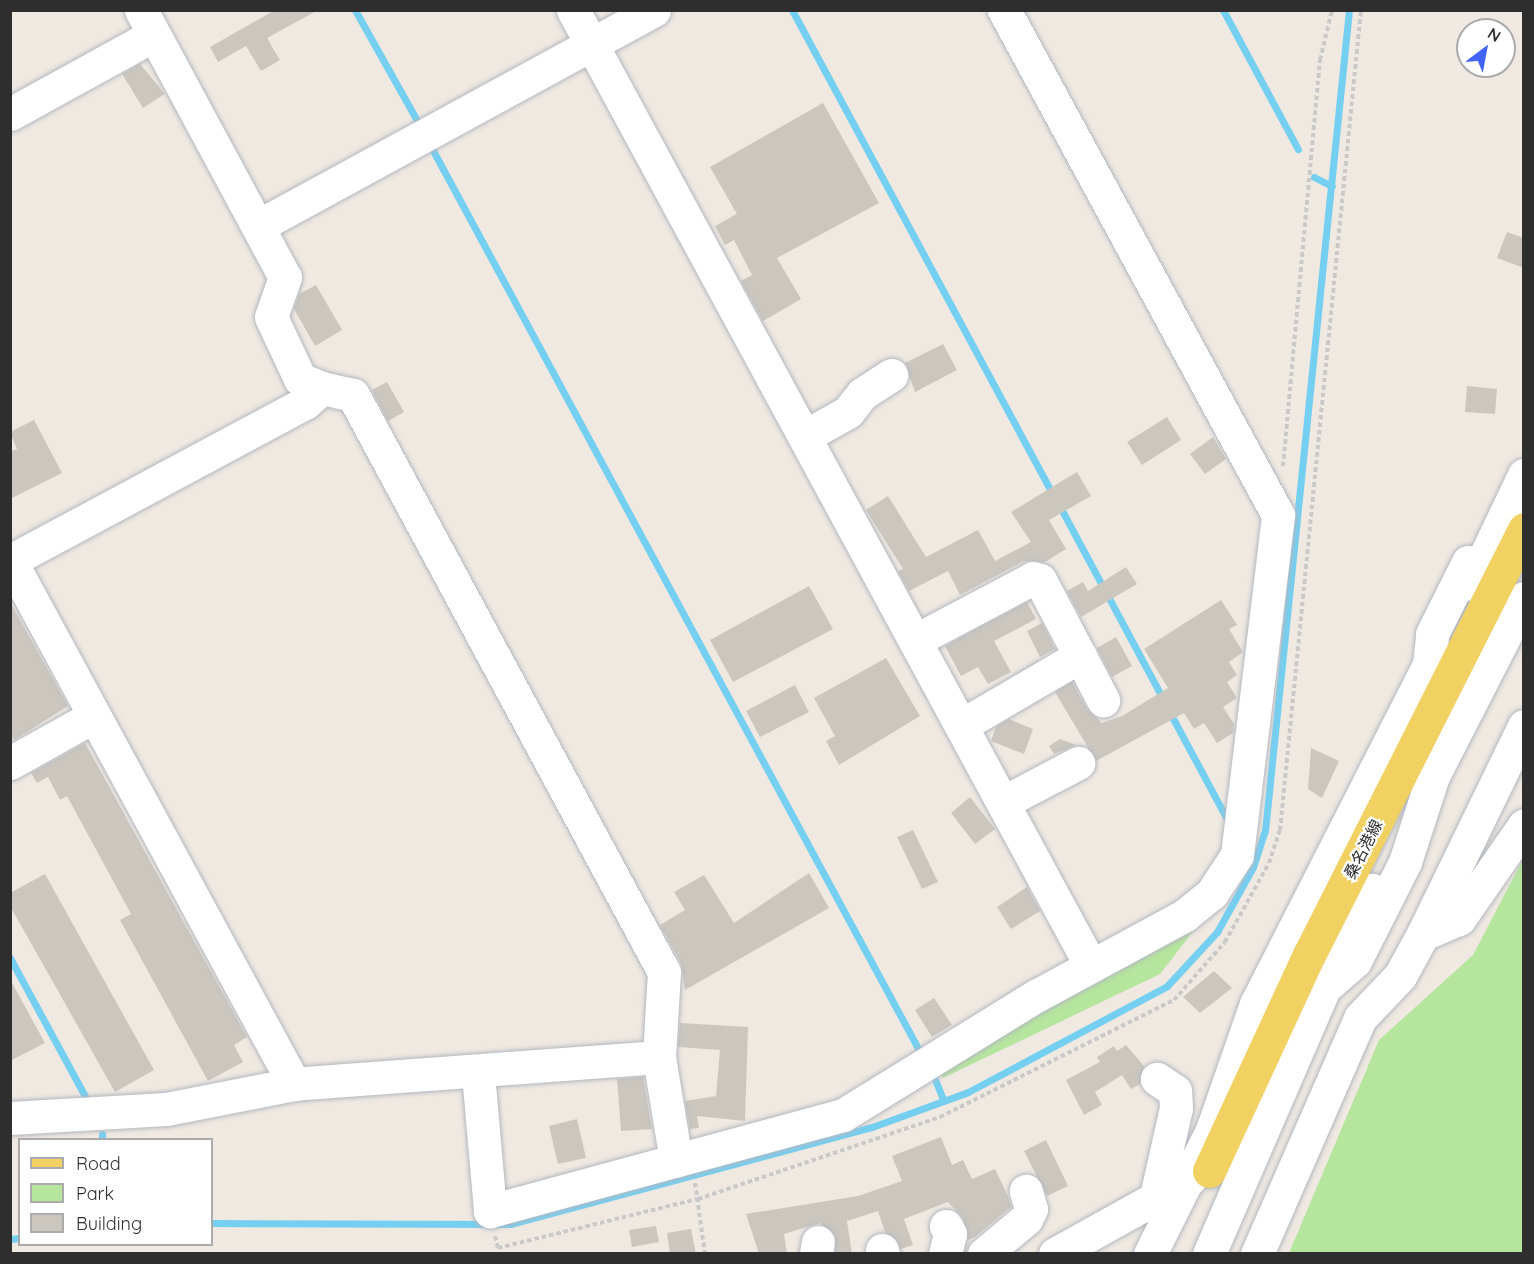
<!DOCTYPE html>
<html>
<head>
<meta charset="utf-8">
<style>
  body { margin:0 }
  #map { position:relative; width:1534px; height:1264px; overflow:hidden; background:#efe9e1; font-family:Quicksand,"Noto Sans JP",sans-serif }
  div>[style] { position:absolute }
  .green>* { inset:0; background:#b6e59e }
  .stream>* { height:7px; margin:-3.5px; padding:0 3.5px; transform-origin:3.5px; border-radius:3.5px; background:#75cff0 }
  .building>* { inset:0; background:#cbc7bf }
  .path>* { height:4px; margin-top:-2px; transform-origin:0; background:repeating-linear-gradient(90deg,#c9c9c9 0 4.5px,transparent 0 7.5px) }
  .roads { filter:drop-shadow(0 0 2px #b4b7c1) drop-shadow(0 0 2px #b4b7c1) }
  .minor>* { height:33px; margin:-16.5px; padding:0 16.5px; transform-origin:16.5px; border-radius:16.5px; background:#fff }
  .major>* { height:33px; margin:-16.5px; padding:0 16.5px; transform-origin:16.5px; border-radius:16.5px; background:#f2d163 }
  span { translate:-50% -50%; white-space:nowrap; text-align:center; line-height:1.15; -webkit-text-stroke:4.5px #fff; paint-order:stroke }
  .street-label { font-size:16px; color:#2e2e2e }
  .frame { position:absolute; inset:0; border:12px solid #2e2e2e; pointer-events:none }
  .legend { position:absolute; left:18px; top:1138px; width:195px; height:108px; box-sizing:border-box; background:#fff; border:2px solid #ababab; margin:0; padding:8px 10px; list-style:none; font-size:18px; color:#2e2e2e }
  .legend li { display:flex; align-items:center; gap:12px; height:30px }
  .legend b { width:30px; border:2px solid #ababab }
  .north { position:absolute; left:1456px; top:18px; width:60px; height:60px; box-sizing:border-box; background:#fff; border:2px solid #ababab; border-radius:50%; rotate:32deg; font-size:16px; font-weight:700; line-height:24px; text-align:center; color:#2e2e2e }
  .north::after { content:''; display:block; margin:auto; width:21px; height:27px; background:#4264fb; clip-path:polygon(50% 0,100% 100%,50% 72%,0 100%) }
</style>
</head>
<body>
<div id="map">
  <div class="green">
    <div style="clip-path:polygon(1523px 859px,1523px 1253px,1289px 1253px,1379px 1040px,1473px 955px)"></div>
    <div style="clip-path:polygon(1202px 920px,1160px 974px,943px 1078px,937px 1068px)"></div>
  </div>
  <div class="stream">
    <div style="left:355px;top:10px;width:131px;rotate:60.7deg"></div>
    <div style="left:792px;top:10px;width:551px;rotate:61.71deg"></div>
    <div style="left:1223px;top:10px;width:158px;rotate:61.7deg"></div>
    <div style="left:430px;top:145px;width:1033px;rotate:61.62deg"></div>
    <div style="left:1314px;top:177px;width:20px;rotate:27deg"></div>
    <div style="left:1059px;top:505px;width:220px;rotate:61.8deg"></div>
    <div style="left:1169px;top:711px;width:127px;rotate:61.8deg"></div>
    <div style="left:10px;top:958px;width:159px;rotate:61.5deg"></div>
    <div style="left:932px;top:1072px;width:31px;rotate:68deg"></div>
    <div style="left:102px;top:1134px;width:6px;rotate:90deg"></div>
    <div style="left:212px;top:1223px;width:298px;rotate:0.2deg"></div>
    <div style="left:510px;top:1224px;width:375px;rotate:-15deg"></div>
    <div style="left:872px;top:1127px;width:102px;rotate:-20deg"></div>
    <div style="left:968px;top:1092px;width:225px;rotate:-28deg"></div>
    <div style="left:1167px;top:986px;width:74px;rotate:-47.2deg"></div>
    <div style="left:1217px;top:932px;width:74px;rotate:-61deg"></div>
    <div style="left:1253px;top:867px;width:38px;rotate:-72deg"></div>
    <div style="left:1265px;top:831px;width:825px;rotate:-84.16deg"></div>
    <div style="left:10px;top:1239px;width:10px;rotate:-6deg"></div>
  </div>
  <div class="building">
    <div style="clip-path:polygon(275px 10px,318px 10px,267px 38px,280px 60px,261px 71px,246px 46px,218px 62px,210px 47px)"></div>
    <div style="clip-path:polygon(140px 64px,165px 94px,143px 108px,122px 74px)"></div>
    <div style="clip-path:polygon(823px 103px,879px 203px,777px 258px,801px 299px,763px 321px,741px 281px,752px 275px,734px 240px,725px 245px,715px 226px,737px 214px,710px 167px)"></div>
    <div style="clip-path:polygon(1507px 232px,1524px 238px,1524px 268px,1497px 258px)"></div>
    <div style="clip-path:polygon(316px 285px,342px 330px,315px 346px,294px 309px,299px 294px)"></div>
    <div style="clip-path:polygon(943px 344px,957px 370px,915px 392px,905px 363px)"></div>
    <div style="clip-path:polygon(387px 382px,404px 412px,388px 421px,372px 390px)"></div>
    <div style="clip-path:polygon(1467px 386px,1497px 389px,1495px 414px,1465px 412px)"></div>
    <div style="clip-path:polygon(1167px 417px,1181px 440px,1142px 465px,1127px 442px)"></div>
    <div style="clip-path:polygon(34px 420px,62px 473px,10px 499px,10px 452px,17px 449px,10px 432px)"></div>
    <div style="clip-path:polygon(1213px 437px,1226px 459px,1205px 474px,1190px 454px)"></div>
    <div style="clip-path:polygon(1077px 472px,1091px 496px,1049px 520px,1066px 549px,1045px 562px,1024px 561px,960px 595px,948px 571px,909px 591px,898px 571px,903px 569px,866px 510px,888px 496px,926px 557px,978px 530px,995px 561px,1031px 542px,1011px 512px)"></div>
    <div style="clip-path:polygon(1126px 567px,1137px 584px,1081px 617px,1067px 591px,1083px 582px,1088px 591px)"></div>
    <div style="clip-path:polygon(809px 586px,833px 629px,733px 682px,710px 640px)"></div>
    <div style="clip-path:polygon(1221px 600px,1237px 625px,1229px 629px,1243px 652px,1229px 662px,1237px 675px,1227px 682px,1237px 698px,1223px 707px,1234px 724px,1233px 733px,1217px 743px,1204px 723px,1194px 729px,1184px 713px,1096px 761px,1055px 692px,1072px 682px,1087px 709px,1102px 723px,1122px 716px,1168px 688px,1144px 649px)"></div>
    <div style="clip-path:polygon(10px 602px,68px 706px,14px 740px,10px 734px)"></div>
    <div style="clip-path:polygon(1027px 602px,1036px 619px,994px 641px,1011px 672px,988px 684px,978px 667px,961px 676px,945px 646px)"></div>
    <div style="clip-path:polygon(1042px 623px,1055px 649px,1040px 657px,1027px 631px)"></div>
    <div style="clip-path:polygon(1116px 637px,1132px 666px,1112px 677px,1097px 648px)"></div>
    <div style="clip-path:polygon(886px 658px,920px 716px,839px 765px,826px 741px,835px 736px,814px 698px)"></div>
    <div style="clip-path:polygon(795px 685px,809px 712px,760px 737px,746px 711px)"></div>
    <div style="clip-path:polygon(1009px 719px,1033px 729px,1024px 754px,991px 741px,996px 727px)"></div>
    <div style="clip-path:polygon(1060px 739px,1076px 745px,1054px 754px,1049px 746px)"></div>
    <div style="clip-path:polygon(85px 743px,247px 1037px,234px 1045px,243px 1062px,208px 1081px,120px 920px,131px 914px,67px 796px,60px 800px,48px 777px,37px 783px,31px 773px)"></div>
    <div style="clip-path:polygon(1311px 748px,1339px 761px,1322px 798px,1308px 789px)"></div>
    <div style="clip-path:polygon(970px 797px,995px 829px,975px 844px,951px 813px)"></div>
    <div style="clip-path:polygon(913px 830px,938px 882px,922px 889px,897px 837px)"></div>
    <div style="clip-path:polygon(809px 873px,829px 908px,685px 990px,681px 963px,660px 925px,685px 910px,674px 892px,704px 875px,734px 923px)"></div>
    <div style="clip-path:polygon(45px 874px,154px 1070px,115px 1092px,10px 906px,10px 893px)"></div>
    <div style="clip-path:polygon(1027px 887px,1040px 911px,1011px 929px,997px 907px)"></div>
    <div style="clip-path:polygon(1214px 971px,1232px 988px,1200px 1013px,1183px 997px)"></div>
    <div style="clip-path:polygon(10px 979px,45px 1043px,10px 1061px)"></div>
    <div style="clip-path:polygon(934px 998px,952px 1025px,932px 1037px,915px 1010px)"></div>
    <div style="clip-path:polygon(680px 1023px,748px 1027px,745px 1121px,697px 1116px,699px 1128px,690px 1129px,685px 1101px,716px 1096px,720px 1050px,678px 1047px)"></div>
    <div style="clip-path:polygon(1126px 1045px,1144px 1066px,1140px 1084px,1131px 1089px,1122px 1075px,1095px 1092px,1102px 1105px,1084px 1115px,1066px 1080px,1100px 1062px,1097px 1057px,1114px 1046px,1117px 1051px)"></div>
    <div style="clip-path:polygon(643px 1077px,652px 1129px,621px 1131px,617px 1079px)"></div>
    <div style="clip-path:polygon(577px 1119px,586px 1158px,558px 1164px,549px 1126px)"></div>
    <div style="clip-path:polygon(941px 1137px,952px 1165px,963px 1160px,972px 1179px,995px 1169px,1008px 1196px,1011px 1207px,975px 1237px,968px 1240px,963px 1218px,948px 1202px,904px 1219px,913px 1245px,901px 1249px,885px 1232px,878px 1211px,847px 1221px,852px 1254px,835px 1254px,835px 1235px,820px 1223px,784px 1234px,787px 1254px,759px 1254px,746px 1214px,858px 1196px,902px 1181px,892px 1156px)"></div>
    <div style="clip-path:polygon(1046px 1140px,1068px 1186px,1047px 1196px,1024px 1151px)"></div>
    <div style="clip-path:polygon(656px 1226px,659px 1242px,632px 1247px,629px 1230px)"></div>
    <div style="clip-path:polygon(691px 1229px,696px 1254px,670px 1254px,667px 1233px)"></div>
  </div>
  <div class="path">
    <div style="left:1283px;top:466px;width:408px;rotate:-84.8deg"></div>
    <div style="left:1320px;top:60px;width:51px;rotate:-76.5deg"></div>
    <div style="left:695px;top:1183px;width:72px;rotate:82deg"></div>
    <div style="left:495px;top:1236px;width:12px;rotate:76deg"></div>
    <div style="left:498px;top:1248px;width:206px;rotate:-13.8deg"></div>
    <div style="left:698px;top:1199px;width:256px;rotate:-18.7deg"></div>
    <div style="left:940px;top:1117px;width:262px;rotate:-26.6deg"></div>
    <div style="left:1174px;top:1000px;width:77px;rotate:-48.7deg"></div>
    <div style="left:1225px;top:942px;width:90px;rotate:-60.9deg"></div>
    <div style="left:1269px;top:863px;width:35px;rotate:-72deg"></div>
    <div style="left:1280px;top:830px;width:824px;rotate:-84.36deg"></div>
  </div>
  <div class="roads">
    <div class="minor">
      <div style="left:141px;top:10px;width:303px;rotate:61.7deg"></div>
      <div style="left:285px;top:277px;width:42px;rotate:109.3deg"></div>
      <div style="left:271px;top:317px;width:68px;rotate:64.9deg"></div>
      <div style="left:300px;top:379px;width:24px;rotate:22deg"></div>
      <div style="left:573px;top:10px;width:1087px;rotate:61.55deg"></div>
      <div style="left:10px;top:114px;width:162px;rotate:-28.8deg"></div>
      <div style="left:258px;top:226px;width:451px;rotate:-28.6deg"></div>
      <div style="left:805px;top:436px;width:49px;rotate:-29.2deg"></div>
      <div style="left:848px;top:412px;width:23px;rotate:-52deg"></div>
      <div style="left:862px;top:394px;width:35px;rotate:-33deg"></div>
      <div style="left:10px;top:560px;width:596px;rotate:61.54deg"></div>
      <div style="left:10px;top:561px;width:335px;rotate:-28.2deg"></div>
      <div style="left:305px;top:403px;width:23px;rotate:-41deg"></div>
      <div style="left:322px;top:388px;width:32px;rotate:13deg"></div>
      <div style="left:353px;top:395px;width:655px;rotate:61.68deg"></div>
      <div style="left:664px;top:972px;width:85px;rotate:93.4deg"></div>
      <div style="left:659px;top:1057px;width:366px;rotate:175.8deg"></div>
      <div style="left:294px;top:1084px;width:130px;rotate:168.9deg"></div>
      <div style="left:166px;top:1109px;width:156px;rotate:176.7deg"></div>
      <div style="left:1472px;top:584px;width:121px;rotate:-64.5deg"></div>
      <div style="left:916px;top:640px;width:132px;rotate:-27.9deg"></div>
      <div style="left:1033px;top:578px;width:7px;rotate:16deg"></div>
      <div style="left:1040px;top:580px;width:136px;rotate:62.3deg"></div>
      <div style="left:962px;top:725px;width:137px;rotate:-30.3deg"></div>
      <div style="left:10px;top:763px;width:96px;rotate:-29.2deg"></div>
      <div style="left:1004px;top:802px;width:84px;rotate:-27.8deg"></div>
      <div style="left:1423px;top:934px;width:39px;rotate:-23deg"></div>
      <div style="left:1459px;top:919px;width:114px;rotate:-55.3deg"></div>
      <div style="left:1309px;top:955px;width:24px;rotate:-19deg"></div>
      <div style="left:1332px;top:947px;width:70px;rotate:-54.9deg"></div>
      <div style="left:659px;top:1057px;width:105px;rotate:80.7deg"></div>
      <div style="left:478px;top:1073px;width:139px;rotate:85deg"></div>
      <div style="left:490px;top:1211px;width:366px;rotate:-15.2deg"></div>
      <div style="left:843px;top:1115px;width:227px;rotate:-31.7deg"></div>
      <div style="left:1036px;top:996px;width:170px;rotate:-28.5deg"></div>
      <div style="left:1185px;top:915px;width:35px;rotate:-39deg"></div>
      <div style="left:1212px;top:893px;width:45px;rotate:-56.7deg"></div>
      <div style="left:1237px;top:855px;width:342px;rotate:-83.1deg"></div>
      <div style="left:1278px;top:515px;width:575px;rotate:-118.48deg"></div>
      <div style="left:1155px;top:1201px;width:95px;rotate:-77.3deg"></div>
      <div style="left:1176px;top:1108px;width:17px;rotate:-93deg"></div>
      <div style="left:1175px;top:1091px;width:22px;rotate:-146deg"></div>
      <div style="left:882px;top:1250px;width:4px;rotate:76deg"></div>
      <div style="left:816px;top:1254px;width:12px;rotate:-81deg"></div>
      <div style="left:945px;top:1254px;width:21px;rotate:-76deg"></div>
      <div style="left:950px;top:1234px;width:9px;rotate:-117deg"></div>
      <div style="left:984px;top:1254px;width:55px;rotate:-39.8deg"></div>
      <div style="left:1026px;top:1219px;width:11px;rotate:-63deg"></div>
      <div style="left:1031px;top:1209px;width:19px;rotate:-106deg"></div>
      <div style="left:1055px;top:1254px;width:154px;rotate:-29.1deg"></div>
      <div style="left:1150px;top:1254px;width:139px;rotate:-63.4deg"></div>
      <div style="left:1212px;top:1130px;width:133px;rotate:-70.8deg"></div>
      <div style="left:1256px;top:1004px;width:381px;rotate:-63deg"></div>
      <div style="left:1429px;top:665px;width:31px;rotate:-84deg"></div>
      <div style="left:1432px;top:634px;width:80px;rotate:-63.4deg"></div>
      <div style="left:1468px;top:562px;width:10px;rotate:11deg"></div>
      <div style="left:1209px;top:1254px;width:290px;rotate:-66.6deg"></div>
      <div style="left:1324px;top:988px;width:41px;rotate:-41.1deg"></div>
      <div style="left:1355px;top:961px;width:111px;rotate:-63.2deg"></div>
      <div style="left:1405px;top:862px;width:90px;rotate:-72deg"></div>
      <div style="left:1433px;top:776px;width:200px;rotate:-62.9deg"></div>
      <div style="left:1257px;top:1254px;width:257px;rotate:-66.4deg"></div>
      <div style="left:1360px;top:1018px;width:58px;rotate:-46.4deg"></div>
      <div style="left:1400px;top:976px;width:48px;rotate:-61.3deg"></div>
      <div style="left:1423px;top:934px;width:231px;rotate:-64.1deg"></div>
    </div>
    <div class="major">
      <div style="left:1209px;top:1171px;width:238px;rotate:-65.2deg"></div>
      <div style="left:1309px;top:955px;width:477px;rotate:-63.2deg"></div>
    </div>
  </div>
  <div class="street-label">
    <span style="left:1363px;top:849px;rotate:-63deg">桑名港線</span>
  </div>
  <div class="frame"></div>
  <ul class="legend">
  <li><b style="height:8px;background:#f2d163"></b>Road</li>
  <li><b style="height:16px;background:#b6e59e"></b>Park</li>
  <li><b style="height:16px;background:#cbc7bf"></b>Building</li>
  </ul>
  <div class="north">N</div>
</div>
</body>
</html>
